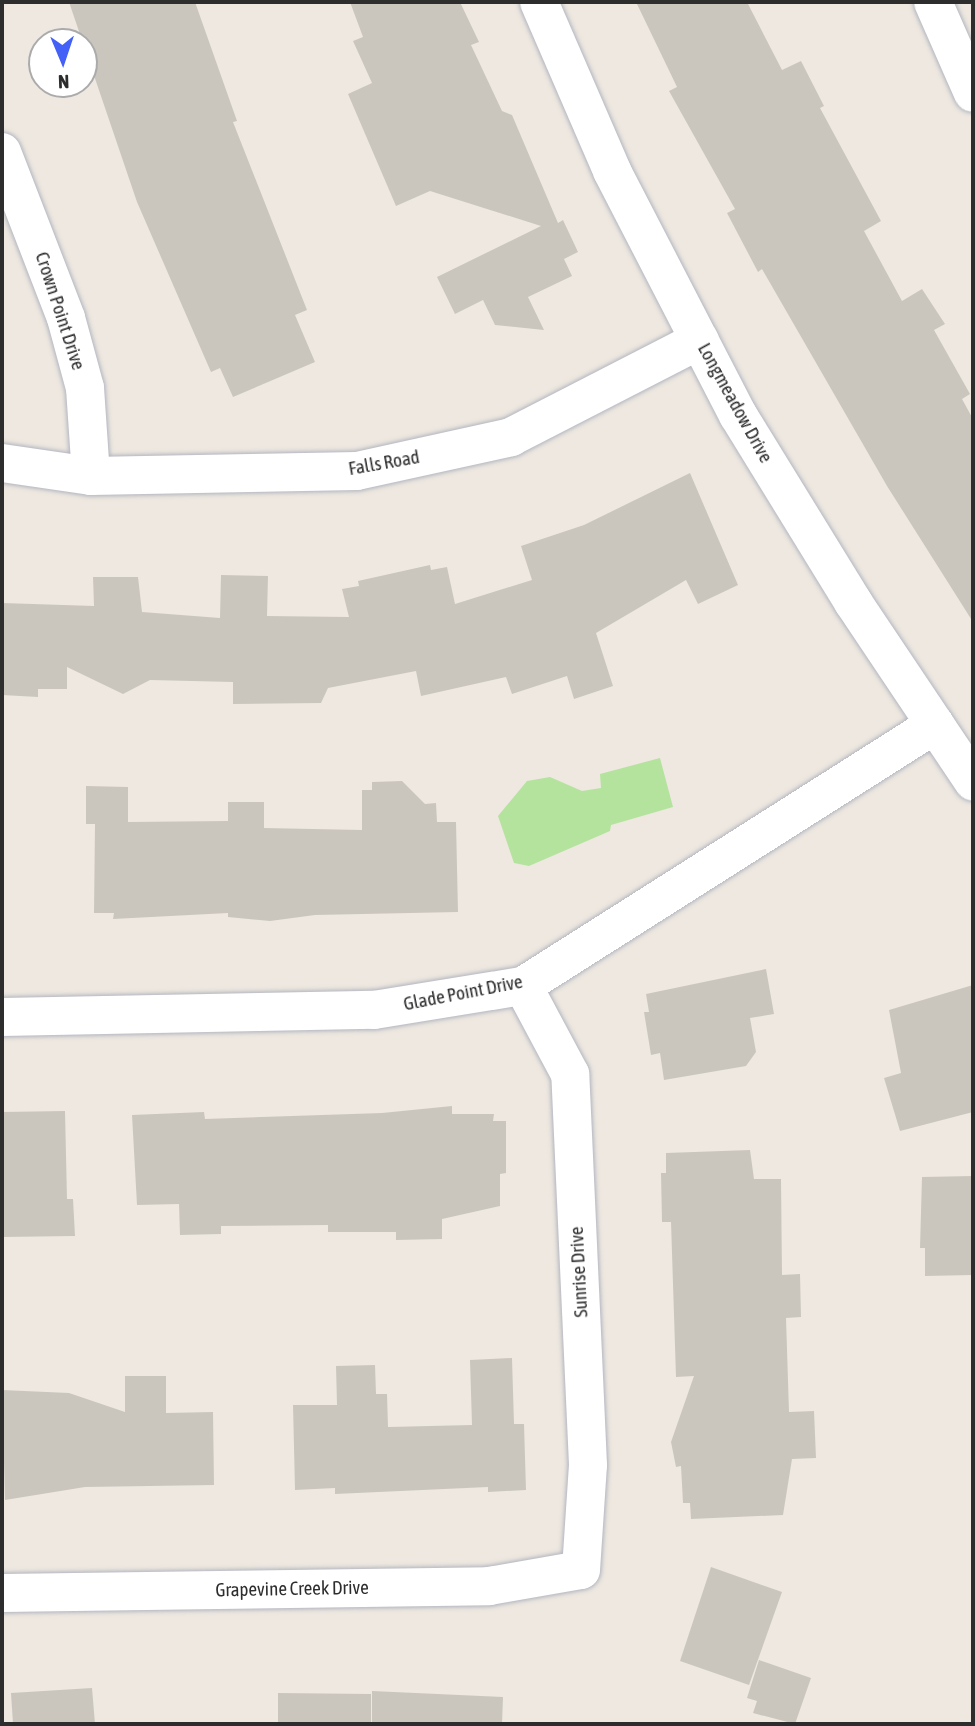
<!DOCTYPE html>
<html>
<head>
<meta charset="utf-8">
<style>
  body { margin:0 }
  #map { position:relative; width:975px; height:1726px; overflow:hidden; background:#eee8e0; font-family:"Asap Condensed",sans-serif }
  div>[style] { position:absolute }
  .green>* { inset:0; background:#b4e39e }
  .building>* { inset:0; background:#cac6be }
  .roads { filter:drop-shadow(0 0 2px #b3b6c0) drop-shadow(0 0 2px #b3b6c0) }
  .minor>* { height:38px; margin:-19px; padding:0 19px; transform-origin:19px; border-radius:19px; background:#fff }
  span { translate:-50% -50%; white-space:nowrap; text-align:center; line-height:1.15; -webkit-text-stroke:5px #fff; paint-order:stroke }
  .street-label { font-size:19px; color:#2d2d2d }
  .frame { position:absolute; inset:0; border:4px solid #2d2d2d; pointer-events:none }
  .north { position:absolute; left:28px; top:28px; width:70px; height:70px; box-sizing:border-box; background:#fff; border:2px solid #ababab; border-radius:50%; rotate:178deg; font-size:19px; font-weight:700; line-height:28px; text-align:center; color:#2d2d2d }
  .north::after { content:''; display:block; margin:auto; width:24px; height:32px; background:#4461f7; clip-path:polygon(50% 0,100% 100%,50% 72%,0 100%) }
</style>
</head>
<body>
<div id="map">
  <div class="green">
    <div style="clip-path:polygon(660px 758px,673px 807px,611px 825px,610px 831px,529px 866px,514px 863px,498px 816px,527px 781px,550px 777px,582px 791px,601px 788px,600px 774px)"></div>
  </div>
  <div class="building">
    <div style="clip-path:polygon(69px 2px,195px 2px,237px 121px,233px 122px,307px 310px,295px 315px,315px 362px,233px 397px,220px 368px,211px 372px,137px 202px)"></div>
    <div style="clip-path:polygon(350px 2px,460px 2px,479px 42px,471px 45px,502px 111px,512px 115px,558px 223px,563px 220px,578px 252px,564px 259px,572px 276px,528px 297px,544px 330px,495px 325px,483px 300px,455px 314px,437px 277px,541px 226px,430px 191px,396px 206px,348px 94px,372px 83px,353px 41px,363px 37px)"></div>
    <div style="clip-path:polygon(636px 2px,747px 2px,782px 70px,801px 61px,824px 106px,820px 108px,881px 221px,864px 231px,902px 301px,922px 289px,945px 324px,934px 330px,970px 394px,962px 399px,973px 419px,973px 622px,887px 486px,762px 269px,758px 272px,727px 213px,735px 209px,669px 91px,677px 87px)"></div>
    <div style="clip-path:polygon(690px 473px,738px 585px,698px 604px,686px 580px,596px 633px,613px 686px,574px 699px,567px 676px,512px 694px,506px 677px,421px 696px,416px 671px,328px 688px,321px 703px,233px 704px,233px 682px,150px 680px,123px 694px,67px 667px,67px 689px,38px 689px,38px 697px,2px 695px,2px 603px,94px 606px,93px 577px,138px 577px,142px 612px,220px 618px,221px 575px,268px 576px,267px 616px,349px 617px,342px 589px,359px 586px,358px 581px,430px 565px,431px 570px,447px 567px,455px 604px,532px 580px,521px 546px,584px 525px)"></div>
    <div style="clip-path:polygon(402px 781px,425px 804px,436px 803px,437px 822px,456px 822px,458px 912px,315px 915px,270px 921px,228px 917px,228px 913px,113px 919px,114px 913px,94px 913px,95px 824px,86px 824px,86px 786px,128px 787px,128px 822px,228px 821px,228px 802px,264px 802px,264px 828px,362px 830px,362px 790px,372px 790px,372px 782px)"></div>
    <div style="clip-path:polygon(766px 969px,774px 1014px,750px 1018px,756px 1052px,746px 1066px,664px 1080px,660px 1053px,651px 1055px,644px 1012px,649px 1012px,646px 994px)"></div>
    <div style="clip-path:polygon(973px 985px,973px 1112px,900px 1131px,884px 1078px,901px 1073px,889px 1010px)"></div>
    <div style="clip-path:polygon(452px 1106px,452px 1114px,494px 1114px,493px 1121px,506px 1121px,506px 1173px,500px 1174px,500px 1206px,442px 1219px,442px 1239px,396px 1240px,396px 1232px,328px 1232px,328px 1225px,221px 1226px,221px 1234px,180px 1235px,179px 1204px,137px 1205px,132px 1115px,204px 1112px,205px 1119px,382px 1113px)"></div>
    <div style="clip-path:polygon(65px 1111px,67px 1199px,73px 1199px,75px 1236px,2px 1237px,2px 1112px)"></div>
    <div style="clip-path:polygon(750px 1150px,754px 1179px,781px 1179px,782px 1275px,800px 1274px,801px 1317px,786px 1318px,789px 1412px,814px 1411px,816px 1458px,792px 1459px,783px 1515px,691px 1519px,690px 1503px,683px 1503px,681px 1466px,676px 1467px,671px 1442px,694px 1376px,676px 1377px,671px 1222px,662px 1222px,661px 1173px,666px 1173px,666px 1153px)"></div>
    <div style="clip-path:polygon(973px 1176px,973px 1275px,925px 1276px,925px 1248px,920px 1248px,922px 1177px)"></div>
    <div style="clip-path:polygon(512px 1358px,514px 1424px,524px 1424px,526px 1490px,488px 1492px,488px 1487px,335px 1494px,335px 1488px,295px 1490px,293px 1405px,337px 1405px,336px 1366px,375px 1365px,376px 1394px,387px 1394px,388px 1427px,472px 1425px,470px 1360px)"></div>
    <div style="clip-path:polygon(125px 1376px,166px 1376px,166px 1413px,213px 1412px,214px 1485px,85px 1487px,5px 1500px,2px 1390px,69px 1393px,125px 1412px)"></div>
    <div style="clip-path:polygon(711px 1567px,782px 1592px,749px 1685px,680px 1661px)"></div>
    <div style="clip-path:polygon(759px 1660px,811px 1678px,795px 1724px,753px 1713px,757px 1701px,747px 1698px)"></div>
    <div style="clip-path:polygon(92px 1688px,95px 1724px,13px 1724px,11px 1693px)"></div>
    <div style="clip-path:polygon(372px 1691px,503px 1697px,502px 1724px,372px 1724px)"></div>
    <div style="clip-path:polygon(278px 1693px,371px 1694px,371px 1724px,278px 1724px)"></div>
  </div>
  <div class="roads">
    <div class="minor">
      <div style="left:539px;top:2px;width:184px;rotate:66.6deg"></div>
      <div style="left:612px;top:171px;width:275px;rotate:62.7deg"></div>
      <div style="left:738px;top:415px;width:220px;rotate:58.4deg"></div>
      <div style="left:853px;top:602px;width:216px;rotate:56.2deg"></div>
      <div style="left:933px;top:2px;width:99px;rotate:66.3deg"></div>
      <div style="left:2px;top:152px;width:178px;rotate:68.9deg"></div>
      <div style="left:66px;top:318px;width:73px;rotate:74.8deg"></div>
      <div style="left:85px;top:388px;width:88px;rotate:86.1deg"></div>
      <div style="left:2px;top:463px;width:90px;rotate:8.3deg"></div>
      <div style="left:91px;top:476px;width:266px;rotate:-1.1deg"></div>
      <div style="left:357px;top:471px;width:158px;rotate:-12.4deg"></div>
      <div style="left:511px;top:437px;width:212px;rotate:-27.2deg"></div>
      <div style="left:2px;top:1017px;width:372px;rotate:-1.1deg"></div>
      <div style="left:374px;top:1010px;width:151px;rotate:-9.2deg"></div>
      <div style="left:523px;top:986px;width:488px;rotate:-32.4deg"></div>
      <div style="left:2px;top:1593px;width:487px;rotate:-0.8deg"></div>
      <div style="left:489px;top:1586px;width:93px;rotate:-9.9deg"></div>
      <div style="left:581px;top:1570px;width:105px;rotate:-86.2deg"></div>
      <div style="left:588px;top:1465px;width:391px;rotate:-92.6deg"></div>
      <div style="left:570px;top:1074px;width:100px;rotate:-118.1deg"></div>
    </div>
  </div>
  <div class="street-label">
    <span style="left:60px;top:311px;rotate:72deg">Crown Point Drive</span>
    <span style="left:735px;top:403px;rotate:61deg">Longmeadow Drive</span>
    <span style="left:384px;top:463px;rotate:-10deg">Falls Road</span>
    <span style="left:463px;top:993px;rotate:-11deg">Glade Point Drive</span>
    <span style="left:579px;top:1272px;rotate:-93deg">Sunrise Drive</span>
    <span style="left:292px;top:1589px;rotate:-1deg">Grapevine Creek Drive</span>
  </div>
  <div class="frame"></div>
  <div class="north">N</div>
</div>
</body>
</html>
